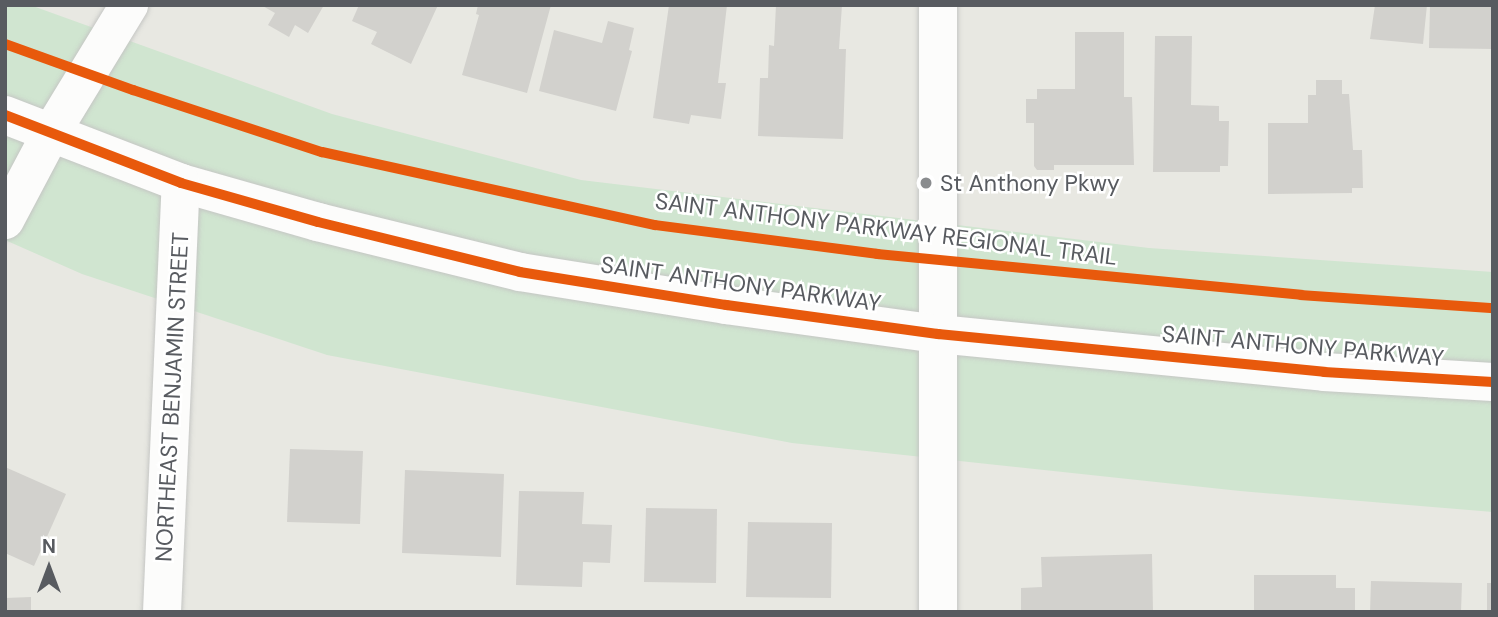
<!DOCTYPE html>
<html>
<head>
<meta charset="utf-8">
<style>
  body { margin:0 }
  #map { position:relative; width:1498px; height:617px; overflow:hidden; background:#e8e8e2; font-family:"DM Sans",sans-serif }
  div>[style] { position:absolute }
  .green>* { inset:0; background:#d0e5d0 }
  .building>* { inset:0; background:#d2d1cd }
  .roads { filter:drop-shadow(0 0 2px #c5c6c4) drop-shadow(0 0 2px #c5c6c4) }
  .minor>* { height:38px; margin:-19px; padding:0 19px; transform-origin:19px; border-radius:19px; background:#fcfcfb }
  .cycleway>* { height:10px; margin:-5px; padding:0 5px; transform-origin:5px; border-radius:5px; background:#e8590c }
  .dots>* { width:19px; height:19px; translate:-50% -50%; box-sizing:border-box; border:4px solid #fff; border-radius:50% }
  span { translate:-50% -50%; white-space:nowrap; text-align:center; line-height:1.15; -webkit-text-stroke:5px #fff; paint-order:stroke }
  .poi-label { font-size:23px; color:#585b60 }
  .left { translate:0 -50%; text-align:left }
  .street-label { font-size:23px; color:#585b60 }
  .frame { position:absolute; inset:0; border:7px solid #585b60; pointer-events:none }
  .north { position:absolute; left:14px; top:533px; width:70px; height:70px; -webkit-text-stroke:5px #fff; paint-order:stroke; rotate:0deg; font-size:19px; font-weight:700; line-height:28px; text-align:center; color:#585b60 }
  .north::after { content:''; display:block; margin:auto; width:24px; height:32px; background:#585b60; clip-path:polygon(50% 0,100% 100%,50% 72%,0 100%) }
</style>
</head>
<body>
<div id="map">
  <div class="green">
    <div style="clip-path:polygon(5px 5px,30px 5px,332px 114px,581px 180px,1149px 248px,1493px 272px,1493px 512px,1240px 491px,792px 443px,327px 355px,82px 274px,5px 240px)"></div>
  </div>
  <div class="building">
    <div style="clip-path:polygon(261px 5px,324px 5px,308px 33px,295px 25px,289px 37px,268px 25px,275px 13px)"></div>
    <div style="clip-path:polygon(359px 5px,438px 5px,411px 64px,371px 44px,377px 32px,352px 21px)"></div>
    <div style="clip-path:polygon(478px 5px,551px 5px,527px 93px,462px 75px,479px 15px,476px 14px)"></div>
    <div style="clip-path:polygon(669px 5px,727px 5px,718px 83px,726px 83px,721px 119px,691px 115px,689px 124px,653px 118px)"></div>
    <div style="clip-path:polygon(776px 5px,842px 5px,839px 49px,846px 49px,843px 139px,758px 136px,760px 78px,768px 78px,769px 45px,774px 46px)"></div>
    <div style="clip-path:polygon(1375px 5px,1427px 5px,1423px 44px,1370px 39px)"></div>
    <div style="clip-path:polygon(1430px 5px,1493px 5px,1493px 49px,1429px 48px)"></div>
    <div style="clip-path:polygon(608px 21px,634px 28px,629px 50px,632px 51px,616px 111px,539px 91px,554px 30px,602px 43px)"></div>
    <div style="clip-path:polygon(1075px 32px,1124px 32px,1124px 97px,1132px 97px,1134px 165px,1054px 165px,1054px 170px,1037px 170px,1034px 166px,1034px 123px,1026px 123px,1026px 99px,1037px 99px,1037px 89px,1075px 89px)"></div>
    <div style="clip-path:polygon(1155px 36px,1192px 36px,1191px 105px,1219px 106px,1219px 121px,1229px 121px,1228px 166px,1220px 166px,1220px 172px,1153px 172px)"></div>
    <div style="clip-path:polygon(1316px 80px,1342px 80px,1342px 94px,1349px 94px,1353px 150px,1362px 150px,1363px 188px,1352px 188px,1352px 193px,1268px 194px,1268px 123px,1308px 123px,1308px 95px,1316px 95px)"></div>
    <div style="clip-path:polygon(290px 449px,363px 451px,360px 524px,287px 522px)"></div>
    <div style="clip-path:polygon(5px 467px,66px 494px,34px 566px,5px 553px)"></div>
    <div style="clip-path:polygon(405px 470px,504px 474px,501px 557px,402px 553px)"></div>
    <div style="clip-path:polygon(519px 491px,584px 492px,582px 524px,612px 525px,610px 563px,583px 562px,582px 587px,516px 585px)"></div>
    <div style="clip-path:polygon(646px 508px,717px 509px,716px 583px,644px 582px)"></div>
    <div style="clip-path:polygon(748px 522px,832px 523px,831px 598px,746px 597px)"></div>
    <div style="clip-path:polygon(1152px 554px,1153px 612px,1021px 612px,1021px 588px,1042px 587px,1041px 557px)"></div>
    <div style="clip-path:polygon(1254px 575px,1336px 575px,1336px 588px,1355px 588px,1355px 612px,1254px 612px)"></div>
    <div style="clip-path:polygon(1371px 581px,1462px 583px,1461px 612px,1370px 612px)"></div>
    <div style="clip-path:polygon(1487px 583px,1493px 583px,1493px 612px,1487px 612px)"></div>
    <div style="clip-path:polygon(31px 597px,31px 612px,5px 612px,5px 598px)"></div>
  </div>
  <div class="roads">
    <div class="minor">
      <div style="left:938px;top:5px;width:607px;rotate:90deg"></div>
      <div style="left:5px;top:115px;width:189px;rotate:21.1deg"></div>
      <div style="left:181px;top:183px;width:142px;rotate:15.9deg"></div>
      <div style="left:318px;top:222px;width:208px;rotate:13.9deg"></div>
      <div style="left:520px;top:272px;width:209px;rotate:9.1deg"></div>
      <div style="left:726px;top:305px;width:214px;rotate:7.8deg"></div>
      <div style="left:938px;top:334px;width:388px;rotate:5.6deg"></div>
      <div style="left:1324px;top:372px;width:169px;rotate:3.4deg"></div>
      <div style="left:5px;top:220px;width:98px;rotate:-62.1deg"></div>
      <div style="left:51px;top:133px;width:150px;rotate:-58.6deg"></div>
      <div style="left:162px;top:612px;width:429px;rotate:-87.5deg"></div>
    </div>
  </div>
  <div class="cycleway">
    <div style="left:5px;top:44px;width:136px;rotate:19.8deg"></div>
    <div style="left:133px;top:90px;width:199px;rotate:18.2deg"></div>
    <div style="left:322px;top:152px;width:341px;rotate:12.4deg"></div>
    <div style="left:655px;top:225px;width:224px;rotate:7.4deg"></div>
    <div style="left:877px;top:254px;width:426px;rotate:5.5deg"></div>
    <div style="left:1301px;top:295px;width:192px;rotate:3.9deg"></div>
    <div style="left:5px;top:115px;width:189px;rotate:21.1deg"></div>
    <div style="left:181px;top:183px;width:142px;rotate:15.9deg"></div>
    <div style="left:318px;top:222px;width:208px;rotate:13.9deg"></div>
    <div style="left:520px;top:272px;width:209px;rotate:9.1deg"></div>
    <div style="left:726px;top:305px;width:214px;rotate:7.8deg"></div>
    <div style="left:938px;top:334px;width:388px;rotate:5.6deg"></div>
    <div style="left:1324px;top:372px;width:169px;rotate:3.4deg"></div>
  </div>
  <div class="dots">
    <div style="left:926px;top:183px;background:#8a8c8e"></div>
  </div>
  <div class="poi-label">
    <span class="left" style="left:940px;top:183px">St Anthony Pkwy</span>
  </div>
  <div class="street-label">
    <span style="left:886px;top:229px;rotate:7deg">SAINT ANTHONY PARKWAY REGIONAL TRAIL</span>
    <span style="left:741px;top:284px;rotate:8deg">SAINT ANTHONY PARKWAY</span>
    <span style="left:1303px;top:346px;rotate:5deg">SAINT ANTHONY PARKWAY</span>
    <span style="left:172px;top:397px;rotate:-87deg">NORTHEAST BENJAMIN STREET</span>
  </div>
  <div class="frame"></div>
  <div class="north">N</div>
</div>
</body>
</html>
